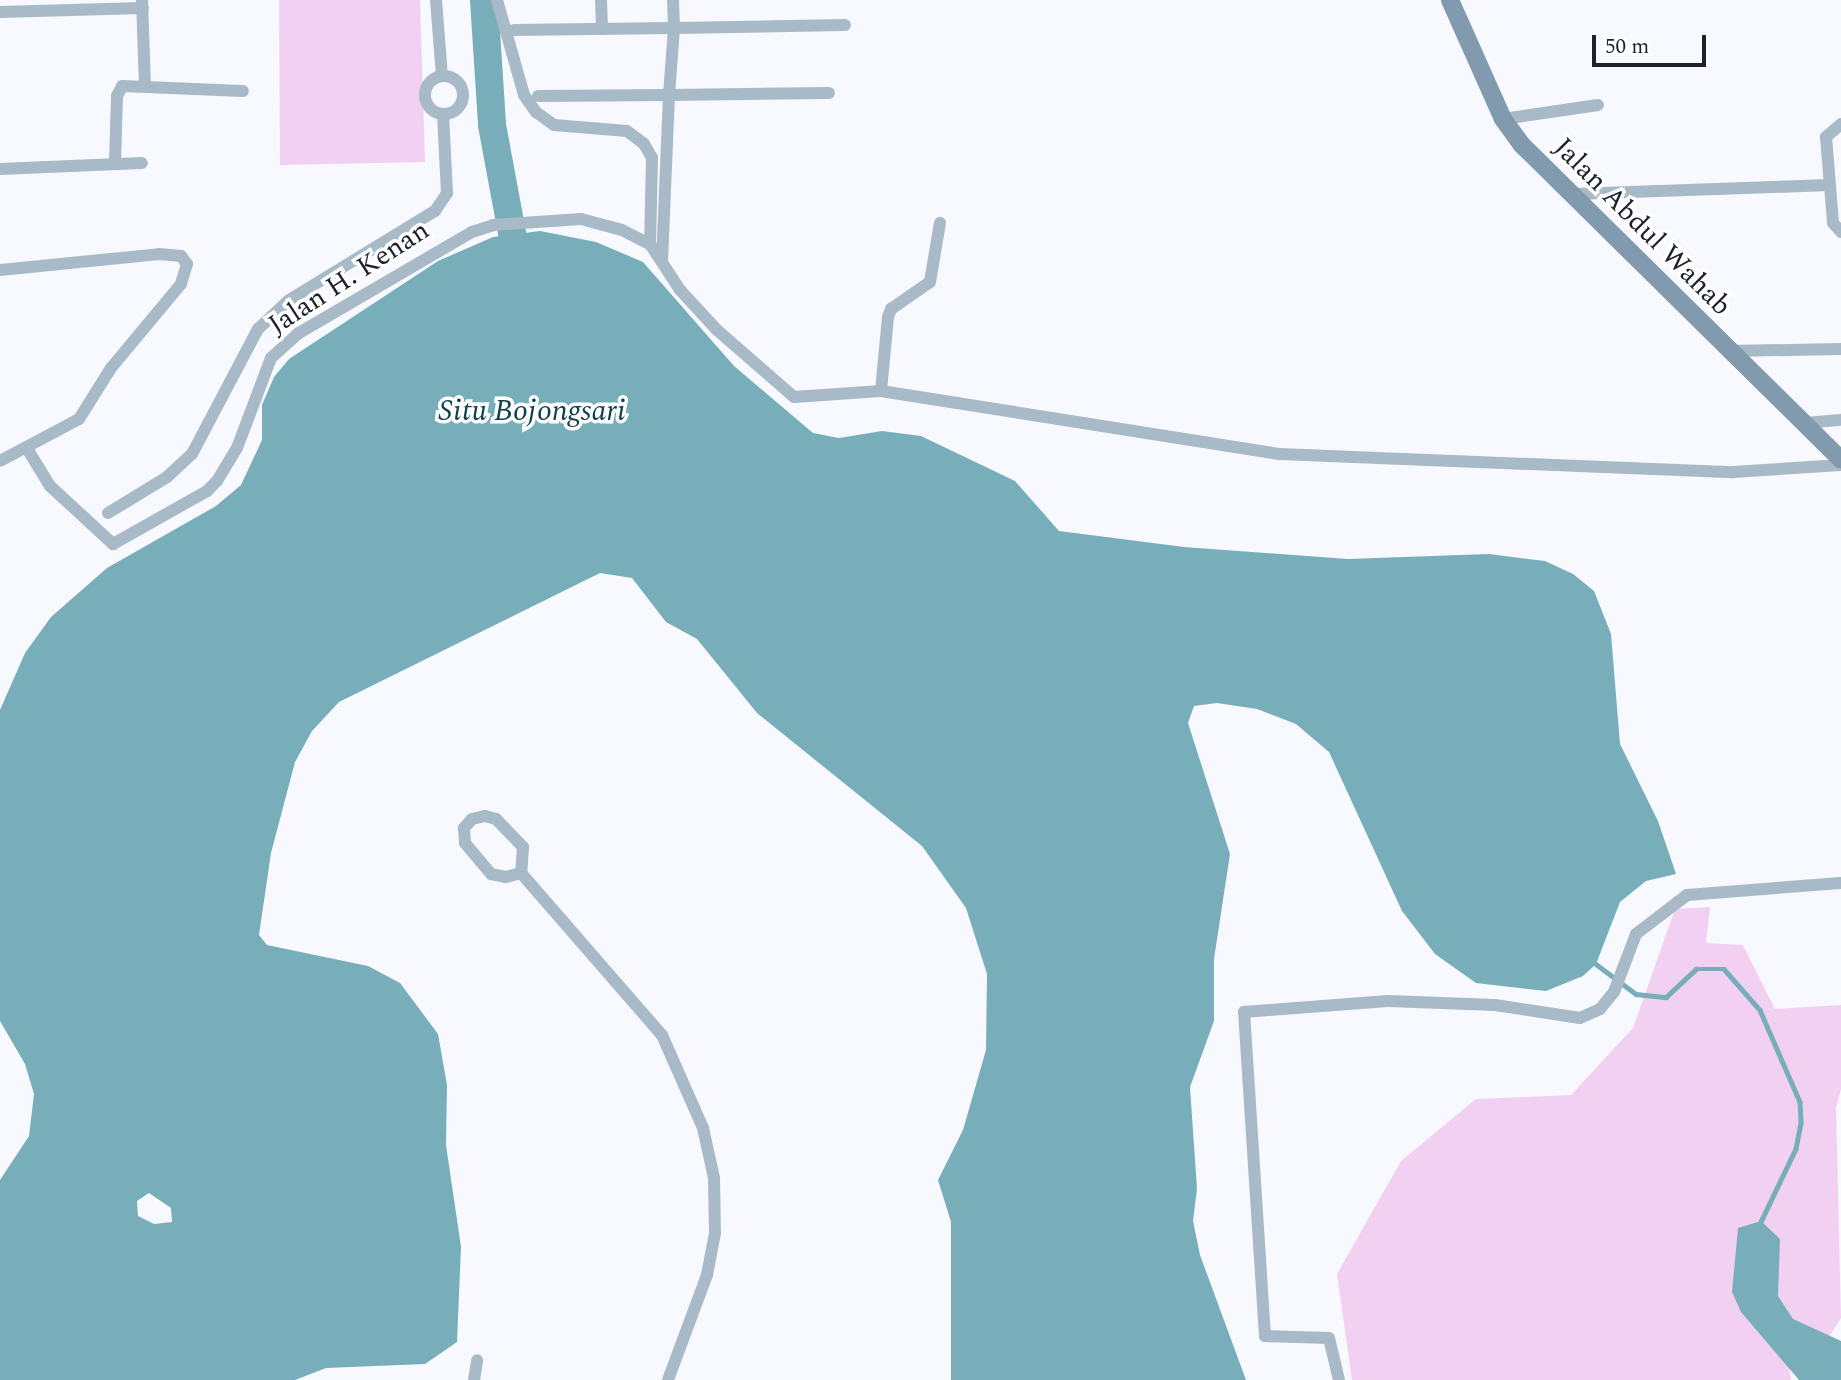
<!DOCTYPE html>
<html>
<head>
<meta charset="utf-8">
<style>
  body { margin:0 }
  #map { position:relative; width:1841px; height:1380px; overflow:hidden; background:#f7f9fe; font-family:Spectral,serif }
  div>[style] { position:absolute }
  .green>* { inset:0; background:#f2d0f2 }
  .water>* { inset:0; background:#77aeba }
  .stream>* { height:4.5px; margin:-2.25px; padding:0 2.25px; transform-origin:2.25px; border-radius:2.25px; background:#77aeba }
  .river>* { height:28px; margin:-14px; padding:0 14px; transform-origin:14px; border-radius:14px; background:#77aeba }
  .street>* { height:12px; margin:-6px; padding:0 6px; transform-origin:6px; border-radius:6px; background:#a8b9c7 }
  .street>.ring { margin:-6px; padding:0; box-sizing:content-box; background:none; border:12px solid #a8b9c7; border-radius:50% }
  .secondary>* { height:18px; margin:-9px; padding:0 9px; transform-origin:9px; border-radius:9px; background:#819aae }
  span { translate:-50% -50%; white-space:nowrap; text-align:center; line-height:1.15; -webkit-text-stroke:7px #fff; paint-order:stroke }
  .street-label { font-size:28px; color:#1d212b }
  .water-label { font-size:30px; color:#10424c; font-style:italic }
  .scale { position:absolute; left:1592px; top:35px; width:114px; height:32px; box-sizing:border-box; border:4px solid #1d212b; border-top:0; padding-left:9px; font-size:21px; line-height:24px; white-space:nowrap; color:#1d212b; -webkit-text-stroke:5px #fff; paint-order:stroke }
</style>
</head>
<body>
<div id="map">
  <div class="green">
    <div style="clip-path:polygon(279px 0,420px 0,425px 162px,280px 165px)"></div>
    <div style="clip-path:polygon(1710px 907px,1706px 943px,1743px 945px,1775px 1009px,1841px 1005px,1841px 1089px,1836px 1108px,1841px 1318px,1829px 1337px,1789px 1366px,1791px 1380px,1352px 1380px,1337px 1274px,1401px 1161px,1476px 1099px,1571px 1095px,1633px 1028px,1675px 909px)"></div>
  </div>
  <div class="water">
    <div style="clip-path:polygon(evenodd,540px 231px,596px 242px,643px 262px,734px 366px,813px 433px,839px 438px,882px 431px,921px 436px,1015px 481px,1059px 531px,1184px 547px,1348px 559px,1489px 554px,1545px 561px,1573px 574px,1594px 591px,1611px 634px,1620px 744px,1658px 821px,1676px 874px,1646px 881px,1620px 902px,1596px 964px,1583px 976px,1546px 991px,1476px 983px,1435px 954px,1402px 911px,1329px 752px,1296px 724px,1257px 709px,1217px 703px,1194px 706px,1188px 723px,1230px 854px,1214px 959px,1214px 1021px,1190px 1087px,1197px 1189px,1193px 1221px,1200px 1255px,1246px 1380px,951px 1380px,951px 1222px,938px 1180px,963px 1130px,986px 1050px,987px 974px,966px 908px,922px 846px,757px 713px,697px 639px,666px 622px,632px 578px,600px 573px,339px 702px,312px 731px,295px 762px,271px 853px,259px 935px,267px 945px,368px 966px,400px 983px,438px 1034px,447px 1085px,446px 1145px,461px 1247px,457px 1342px,425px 1364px,326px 1368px,295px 1380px,0 1380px,0 1180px,29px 1136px,34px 1094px,25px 1064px,0 1021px,0 710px,25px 653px,51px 617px,107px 568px,216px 506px,241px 485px,262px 440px,262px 405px,274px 377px,289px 359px,438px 261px,493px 237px,540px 231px,149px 1193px,171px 1208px,172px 1222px,154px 1224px,138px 1216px,137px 1201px,149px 1193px)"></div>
    <div style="clip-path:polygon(1761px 1221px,1780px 1239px,1778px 1296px,1793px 1319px,1841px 1341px,1841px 1380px,1799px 1380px,1741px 1312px,1732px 1292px,1738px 1228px)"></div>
  </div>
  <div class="stream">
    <div style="left:1596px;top:964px;width:50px;rotate:36.9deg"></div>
    <div style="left:1636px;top:994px;width:30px;rotate:6deg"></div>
    <div style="left:1666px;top:997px;width:41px;rotate:-43deg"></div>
    <div style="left:1696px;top:969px;width:28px"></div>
    <div style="left:1724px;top:969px;width:55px;rotate:48.7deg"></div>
    <div style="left:1760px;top:1010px;width:100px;rotate:66.5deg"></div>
    <div style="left:1800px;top:1102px;width:21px;rotate:87deg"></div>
    <div style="left:1801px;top:1123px;width:26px;rotate:101deg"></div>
    <div style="left:1796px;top:1149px;width:83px;rotate:115.6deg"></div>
  </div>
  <div class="river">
    <div style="left:484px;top:0;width:125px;rotate:86.3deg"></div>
    <div style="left:492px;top:125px;width:110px;rotate:79.5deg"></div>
  </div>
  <div class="street">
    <div style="left:142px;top:0;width:85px;rotate:88deg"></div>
    <div style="left:436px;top:0;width:76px;rotate:85.5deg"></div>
    <div style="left:497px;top:0;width:99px;rotate:74.1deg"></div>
    <div style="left:524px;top:95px;width:21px;rotate:55deg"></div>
    <div style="left:536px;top:112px;width:22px;rotate:36deg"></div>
    <div style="left:554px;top:125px;width:73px;rotate:4.7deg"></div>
    <div style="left:627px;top:131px;width:21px;rotate:37deg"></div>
    <div style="left:644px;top:144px;width:16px;rotate:60deg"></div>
    <div style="left:652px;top:158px;width:86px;rotate:91.3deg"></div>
    <div style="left:601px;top:0;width:29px;rotate:88deg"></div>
    <div style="left:0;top:12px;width:143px;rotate:-1.6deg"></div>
    <div style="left:514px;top:30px;width:160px;rotate:-0.7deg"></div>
    <div style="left:674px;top:28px;width:28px;rotate:-92deg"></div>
    <div class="ring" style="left:425px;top:76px;width:26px;height:26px"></div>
    <div style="left:538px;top:96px;width:131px;rotate:-0.4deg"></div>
    <div style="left:669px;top:95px;width:67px;rotate:-85.7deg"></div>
    <div style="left:674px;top:28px;width:171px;rotate:-1deg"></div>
    <div style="left:1503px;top:119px;width:96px;rotate:-8.4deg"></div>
    <div style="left:1841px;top:124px;width:20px;rotate:139deg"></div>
    <div style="left:1826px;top:137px;width:86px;rotate:85.3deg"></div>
    <div style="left:1833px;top:223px;width:12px;rotate:48deg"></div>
    <div style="left:115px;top:164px;width:68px;rotate:-88.3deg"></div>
    <div style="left:117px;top:96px;width:11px;rotate:-63deg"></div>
    <div style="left:122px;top:86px;width:121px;rotate:2.4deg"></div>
    <div style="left:0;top:169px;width:142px;rotate:-2.4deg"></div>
    <div style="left:1574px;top:194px;width:255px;rotate:-2deg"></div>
    <div style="left:662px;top:262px;width:167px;rotate:-87.6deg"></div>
    <div style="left:669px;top:95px;width:160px;rotate:-0.7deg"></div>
    <div style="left:0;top:270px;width:160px;rotate:-5.7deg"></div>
    <div style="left:159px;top:254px;width:22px;rotate:5deg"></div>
    <div style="left:181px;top:256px;width:10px;rotate:53deg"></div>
    <div style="left:187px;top:264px;width:21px;rotate:107deg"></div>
    <div style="left:181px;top:284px;width:109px;rotate:129.8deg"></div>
    <div style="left:111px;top:368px;width:60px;rotate:122.1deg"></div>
    <div style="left:79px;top:419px;width:89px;rotate:152deg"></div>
    <div style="left:1728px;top:351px;width:113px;rotate:-1deg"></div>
    <div style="left:881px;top:391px;width:74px;rotate:-84.6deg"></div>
    <div style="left:888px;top:317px;width:9px;rotate:-69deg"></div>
    <div style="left:891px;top:309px;width:47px;rotate:-34.7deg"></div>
    <div style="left:930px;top:282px;width:60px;rotate:-80.4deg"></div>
    <div style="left:1805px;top:423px;width:36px;rotate:-5deg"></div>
    <div style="left:28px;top:450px;width:42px;rotate:58.6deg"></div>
    <div style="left:50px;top:486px;width:86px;rotate:42.6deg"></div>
    <div style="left:113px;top:544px;width:108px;rotate:-29.4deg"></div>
    <div style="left:207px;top:491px;width:14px;rotate:-45deg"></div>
    <div style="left:217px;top:481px;width:39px;rotate:-59deg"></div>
    <div style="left:237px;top:448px;width:96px;rotate:-69.3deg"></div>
    <div style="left:271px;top:358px;width:38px;rotate:-42deg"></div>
    <div style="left:299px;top:333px;width:200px;rotate:-30.3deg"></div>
    <div style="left:472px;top:232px;width:22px;rotate:-18deg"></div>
    <div style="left:493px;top:225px;width:88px;rotate:-3.9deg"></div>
    <div style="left:581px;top:219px;width:42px;rotate:15deg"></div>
    <div style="left:622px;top:230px;width:31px;rotate:27deg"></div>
    <div style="left:650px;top:244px;width:55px;rotate:56.9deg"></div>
    <div style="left:680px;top:290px;width:54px;rotate:47.2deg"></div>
    <div style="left:717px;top:330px;width:102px;rotate:41deg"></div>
    <div style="left:794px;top:397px;width:87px;rotate:-3.9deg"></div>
    <div style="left:881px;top:391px;width:404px;rotate:9deg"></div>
    <div style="left:1280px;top:454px;width:453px;rotate:2.3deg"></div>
    <div style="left:1733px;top:472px;width:108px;rotate:-3.7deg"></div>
    <div style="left:108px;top:513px;width:69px;rotate:-31.4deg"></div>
    <div style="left:167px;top:477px;width:34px;rotate:-43deg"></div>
    <div style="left:192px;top:454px;width:141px;rotate:-62.2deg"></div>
    <div style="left:258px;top:329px;width:42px;rotate:-43.1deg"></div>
    <div style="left:289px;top:300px;width:171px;rotate:-31.4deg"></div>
    <div style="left:435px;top:211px;width:22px;rotate:-56deg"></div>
    <div style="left:447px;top:193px;width:78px;rotate:-92.9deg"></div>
    <div style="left:485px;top:816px;width:11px;rotate:15deg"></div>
    <div style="left:496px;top:819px;width:39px;rotate:46deg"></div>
    <div style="left:523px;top:847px;width:26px;rotate:94deg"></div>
    <div style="left:521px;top:873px;width:16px;rotate:165deg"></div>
    <div style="left:506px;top:877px;width:15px;rotate:-169deg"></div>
    <div style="left:491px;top:874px;width:40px;rotate:-130deg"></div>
    <div style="left:465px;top:843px;width:15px;rotate:-94deg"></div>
    <div style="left:464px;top:828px;width:12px;rotate:-48deg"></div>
    <div style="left:472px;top:819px;width:13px;rotate:-13deg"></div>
    <div style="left:521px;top:873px;width:215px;rotate:49deg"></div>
    <div style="left:662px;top:1035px;width:102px;rotate:66.2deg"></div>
    <div style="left:703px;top:1128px;width:51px;rotate:77.6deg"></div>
    <div style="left:714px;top:1178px;width:55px;rotate:89deg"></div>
    <div style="left:715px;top:1233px;width:43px;rotate:100.8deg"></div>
    <div style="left:707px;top:1275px;width:112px;rotate:110.4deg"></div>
    <div style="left:474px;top:1380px;width:20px;rotate:-81deg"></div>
    <div style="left:1339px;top:1380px;width:43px;rotate:-103.4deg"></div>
    <div style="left:1329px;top:1338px;width:64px;rotate:-178.2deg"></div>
    <div style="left:1265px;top:1336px;width:325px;rotate:-93.7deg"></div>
    <div style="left:1244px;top:1012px;width:144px;rotate:-4.4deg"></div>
    <div style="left:1388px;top:1001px;width:107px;rotate:2.1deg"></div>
    <div style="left:1495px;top:1005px;width:86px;rotate:8.7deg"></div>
    <div style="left:1580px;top:1018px;width:22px;rotate:-24deg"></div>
    <div style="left:1600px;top:1009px;width:22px;rotate:-51deg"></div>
    <div style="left:1614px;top:992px;width:62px;rotate:-69.2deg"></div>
    <div style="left:1636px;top:934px;width:64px;rotate:-37.4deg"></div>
    <div style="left:1687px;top:895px;width:154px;rotate:-4.5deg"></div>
  </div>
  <div class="secondary">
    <div style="left:1450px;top:0;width:130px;rotate:66deg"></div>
    <div style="left:1503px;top:119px;width:32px;rotate:54deg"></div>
    <div style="left:1522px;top:145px;width:448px;rotate:44.6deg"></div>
  </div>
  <div class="street-label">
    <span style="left:1642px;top:227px;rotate:45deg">Jalan Abdul Wahab</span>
    <span style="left:349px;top:278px;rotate:-33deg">Jalan H. Kenan</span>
  </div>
  <div class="water-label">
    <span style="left:532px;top:411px">Situ Bojongsari</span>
  </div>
  <div class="scale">50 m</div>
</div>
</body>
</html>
